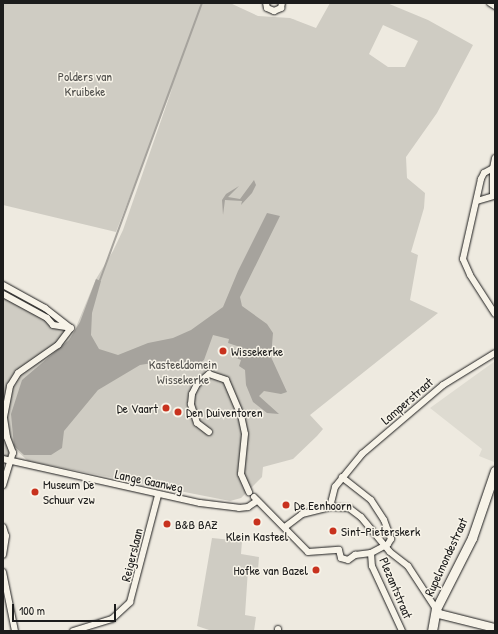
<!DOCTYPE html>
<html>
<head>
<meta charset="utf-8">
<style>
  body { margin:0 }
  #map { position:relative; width:498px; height:634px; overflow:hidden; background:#eeeae0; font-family:"Patrick Hand",sans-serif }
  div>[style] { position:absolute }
  .built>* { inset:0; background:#dedbd1 }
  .green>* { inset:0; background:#cfccc3 }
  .water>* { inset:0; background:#a6a39d }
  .stream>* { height:2px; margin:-1px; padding:0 1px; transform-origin:1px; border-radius:1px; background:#a6a39d }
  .roads { filter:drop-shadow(0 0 1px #1c1c1c) drop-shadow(0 0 1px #1c1c1c) }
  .minor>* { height:6px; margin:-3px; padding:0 3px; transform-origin:3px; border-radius:3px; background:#f7f3e8 }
  .tertiary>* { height:8px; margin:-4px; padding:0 4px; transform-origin:4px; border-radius:4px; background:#f7f3e8 }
  .secondary>* { height:9px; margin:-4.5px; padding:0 4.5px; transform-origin:4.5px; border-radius:4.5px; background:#f7f3e8 }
  .dots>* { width:11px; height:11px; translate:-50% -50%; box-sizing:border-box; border:2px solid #f7f3e8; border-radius:50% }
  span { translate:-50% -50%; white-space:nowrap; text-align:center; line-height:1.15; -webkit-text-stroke:3px #f7f3e8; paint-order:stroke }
  .park-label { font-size:13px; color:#52514e }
  .poi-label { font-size:13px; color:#1c1c1c }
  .left { translate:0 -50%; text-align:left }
  .right { translate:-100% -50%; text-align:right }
  .street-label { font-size:13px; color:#1c1c1c }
  .frame { position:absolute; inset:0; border:4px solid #1c1c1c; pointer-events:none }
  .scale { position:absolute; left:12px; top:604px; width:104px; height:18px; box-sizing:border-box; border:2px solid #1c1c1c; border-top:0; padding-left:5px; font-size:12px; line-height:14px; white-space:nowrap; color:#1c1c1c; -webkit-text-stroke:3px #f7f3e8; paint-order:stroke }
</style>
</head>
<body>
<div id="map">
  <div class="built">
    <div style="clip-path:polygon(495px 361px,495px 458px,494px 462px,479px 456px,482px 449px,430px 408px)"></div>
  </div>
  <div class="green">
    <div style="clip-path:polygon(evenodd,3px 3px,230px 3px,258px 16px,290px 18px,316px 28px,330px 3px,387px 3px,428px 20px,473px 45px,437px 113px,406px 157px,407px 178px,425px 193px,424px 208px,411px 252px,418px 255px,410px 300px,438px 313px,310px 415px,323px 429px,317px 436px,293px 459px,263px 467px,262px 477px,241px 498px,230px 501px,28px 461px,14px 448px,3px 464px,3px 290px,74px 332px,96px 279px,113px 251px,123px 230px,173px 86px,116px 232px,3px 205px,3px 3px,383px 25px,418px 41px,405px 67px,388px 67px,369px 54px,383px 25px)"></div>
    <div style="clip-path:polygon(212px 538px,242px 541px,241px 554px,259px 557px,258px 570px,248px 569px,245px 615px,256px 617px,254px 631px,212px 631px,197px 626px)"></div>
  </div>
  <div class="water">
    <div style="clip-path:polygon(254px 180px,256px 185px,252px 193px,241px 205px,242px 201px,225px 200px,223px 215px,222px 200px,226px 194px,239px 186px,228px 197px,240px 199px)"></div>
    <div style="clip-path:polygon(267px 213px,280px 216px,240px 297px,242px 306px,267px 324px,273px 333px,271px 357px,287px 392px,281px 394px,264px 391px,259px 396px,279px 414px,267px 413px,253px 402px,246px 385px,245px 370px,239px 366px,241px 360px,236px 358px,240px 347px,228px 343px,229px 339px,213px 335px,204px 360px,195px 366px,187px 368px,164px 361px,140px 365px,98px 390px,64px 431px,62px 448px,51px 455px,24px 455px,14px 446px,11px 414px,22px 380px,69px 340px,80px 322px,96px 279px,101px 281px,92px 313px,91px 335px,99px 349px,118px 355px,148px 343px,173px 338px,191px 330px,223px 307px,238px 271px)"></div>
  </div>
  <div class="stream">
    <div style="left:100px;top:280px;width:295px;rotate:-69.8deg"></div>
  </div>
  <div class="roads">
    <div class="minor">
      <div style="left:266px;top:3px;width:5px;rotate:79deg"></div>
      <div style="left:267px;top:8px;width:8px;rotate:23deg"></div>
      <div style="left:274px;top:11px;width:8px;rotate:-23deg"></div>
      <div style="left:281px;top:8px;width:5px;rotate:-79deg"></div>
      <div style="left:490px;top:3px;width:6px;rotate:31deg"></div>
      <div style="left:495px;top:158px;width:10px;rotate:101deg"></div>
      <div style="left:493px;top:168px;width:10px;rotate:151deg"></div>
      <div style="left:484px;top:173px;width:7px;rotate:117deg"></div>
      <div style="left:481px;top:179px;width:82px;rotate:102.7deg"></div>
      <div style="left:463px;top:259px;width:17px;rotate:66deg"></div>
      <div style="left:470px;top:275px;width:46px;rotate:57.3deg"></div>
      <div style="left:477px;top:201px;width:17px;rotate:-17deg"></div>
      <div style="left:493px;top:196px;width:28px;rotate:-90deg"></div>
      <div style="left:3px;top:285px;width:48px;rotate:28.7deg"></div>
      <div style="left:45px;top:308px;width:33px;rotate:38deg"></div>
      <div style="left:3px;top:294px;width:50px;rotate:28.6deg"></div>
      <div style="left:47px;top:318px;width:9px;rotate:49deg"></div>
      <div style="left:53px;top:325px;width:18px;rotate:9deg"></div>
      <div style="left:209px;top:432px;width:15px;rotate:-143deg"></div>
      <div style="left:197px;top:423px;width:20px;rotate:-108deg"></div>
      <div style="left:191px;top:404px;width:10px;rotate:-84deg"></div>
      <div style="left:192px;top:394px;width:11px;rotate:-63deg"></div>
      <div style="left:197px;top:384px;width:16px;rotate:-40deg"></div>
      <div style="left:209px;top:374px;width:18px;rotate:19deg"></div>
      <div style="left:226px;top:380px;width:38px;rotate:67deg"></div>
      <div style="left:241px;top:415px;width:19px;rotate:78deg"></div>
      <div style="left:245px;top:434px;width:40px;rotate:95.7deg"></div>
      <div style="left:241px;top:474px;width:20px;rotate:66deg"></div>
      <div style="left:3px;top:459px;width:202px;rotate:12.6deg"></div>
      <div style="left:200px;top:503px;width:39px;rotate:7deg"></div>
      <div style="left:239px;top:508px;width:9px;rotate:-6deg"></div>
      <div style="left:248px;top:507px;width:11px;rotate:-34deg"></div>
      <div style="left:3px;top:485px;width:34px;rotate:-73deg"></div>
      <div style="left:13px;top:453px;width:17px;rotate:-111deg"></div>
      <div style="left:7px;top:437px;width:20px;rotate:-99deg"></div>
      <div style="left:4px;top:417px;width:32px;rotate:-79deg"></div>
      <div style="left:10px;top:386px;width:15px;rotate:-58deg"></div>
      <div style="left:18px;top:373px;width:49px;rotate:-35deg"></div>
      <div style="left:58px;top:345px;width:21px;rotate:-53deg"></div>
      <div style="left:254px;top:497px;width:77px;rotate:45.5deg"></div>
      <div style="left:308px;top:552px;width:31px;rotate:-4deg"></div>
      <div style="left:339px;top:550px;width:8px;rotate:76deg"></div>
      <div style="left:341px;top:558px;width:7px;rotate:16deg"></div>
      <div style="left:348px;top:560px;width:9px;rotate:-36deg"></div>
      <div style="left:355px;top:555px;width:16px;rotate:-7deg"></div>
      <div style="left:371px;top:553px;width:19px;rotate:-28deg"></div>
      <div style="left:388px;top:544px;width:6px;rotate:-59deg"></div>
      <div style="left:391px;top:539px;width:20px;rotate:-110deg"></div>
      <div style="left:384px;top:520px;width:24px;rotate:-123deg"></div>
      <div style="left:371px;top:500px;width:37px;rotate:-142deg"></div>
      <div style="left:330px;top:507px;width:21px;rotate:-76deg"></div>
      <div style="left:335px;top:487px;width:43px;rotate:-50.7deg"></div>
      <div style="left:362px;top:454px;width:106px;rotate:-40.4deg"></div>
      <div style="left:443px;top:385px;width:61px;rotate:-31.6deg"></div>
      <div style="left:3px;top:527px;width:9px;rotate:72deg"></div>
      <div style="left:6px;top:536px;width:19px;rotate:99deg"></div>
      <div style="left:285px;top:527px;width:21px;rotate:-37deg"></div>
      <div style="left:302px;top:514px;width:29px;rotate:-14deg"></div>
      <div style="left:330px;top:507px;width:19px;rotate:3deg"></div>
      <div style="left:349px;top:508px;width:15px;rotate:37deg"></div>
      <div style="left:361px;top:517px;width:45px;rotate:50.4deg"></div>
      <div style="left:390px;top:552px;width:23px;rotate:38deg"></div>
      <div style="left:408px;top:566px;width:51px;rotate:56.9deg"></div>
      <div style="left:371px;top:553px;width:13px;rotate:86deg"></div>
      <div style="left:372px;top:566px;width:72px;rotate:65.2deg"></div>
      <div style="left:3px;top:572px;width:60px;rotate:78.5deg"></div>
      <div style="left:73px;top:631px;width:41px;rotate:-17.1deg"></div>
      <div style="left:112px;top:619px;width:25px;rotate:-43deg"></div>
      <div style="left:130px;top:602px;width:111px;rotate:-75.3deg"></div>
      <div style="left:278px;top:631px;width:2px;rotate:-90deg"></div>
    </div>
    <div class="tertiary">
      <div style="left:436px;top:609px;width:6px;rotate:59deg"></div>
      <div style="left:439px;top:614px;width:58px;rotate:14deg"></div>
    </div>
    <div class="secondary">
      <div style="left:432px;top:631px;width:22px;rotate:-80deg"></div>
      <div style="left:436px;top:609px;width:80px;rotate:-63.1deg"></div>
      <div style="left:472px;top:538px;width:71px;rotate:-71.1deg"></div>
    </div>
  </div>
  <div class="dots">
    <div style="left:223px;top:351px;background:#c8321e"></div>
    <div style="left:166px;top:408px;background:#c8321e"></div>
    <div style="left:178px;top:412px;background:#c8321e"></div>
    <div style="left:35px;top:492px;background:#c8321e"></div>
    <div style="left:286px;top:505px;background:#c8321e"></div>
    <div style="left:257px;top:522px;background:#c8321e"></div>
    <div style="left:167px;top:524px;background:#c8321e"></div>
    <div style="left:333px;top:531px;background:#c8321e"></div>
    <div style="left:316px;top:570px;background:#c8321e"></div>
  </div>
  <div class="park-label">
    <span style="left:85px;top:84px">Polders van<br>Kruibeke</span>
    <span style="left:183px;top:372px">Kasteeldomein<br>Wissekerke</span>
  </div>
  <div class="poi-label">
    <span class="left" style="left:231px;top:351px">Wissekerke</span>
    <span class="right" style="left:158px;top:408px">De Vaart</span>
    <span class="left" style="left:186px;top:412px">Den Duiventoren</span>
    <span class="left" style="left:43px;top:492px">Museum De<br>Schuur vzw</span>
    <span class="left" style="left:294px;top:505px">De Eenhoorn</span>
    <span class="left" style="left:175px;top:524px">B&amp;B BAZ</span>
    <span class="left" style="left:341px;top:531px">Sint-Pieterskerk</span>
    <span style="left:257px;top:536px">Klein Kasteel</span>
    <span class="right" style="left:308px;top:570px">Hofke van Bazel</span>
  </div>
  <div class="street-label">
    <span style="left:407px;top:401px;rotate:-41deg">Lamperstraat</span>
    <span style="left:149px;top:481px;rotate:12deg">Lange Gaanweg</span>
    <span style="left:132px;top:555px;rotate:-76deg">Reigerslaan</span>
    <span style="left:446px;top:557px;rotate:-65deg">Rupelmondestraat</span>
    <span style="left:396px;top:588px;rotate:67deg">Plezantstraat</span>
  </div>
  <div class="frame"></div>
  <div class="scale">100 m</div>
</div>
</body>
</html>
